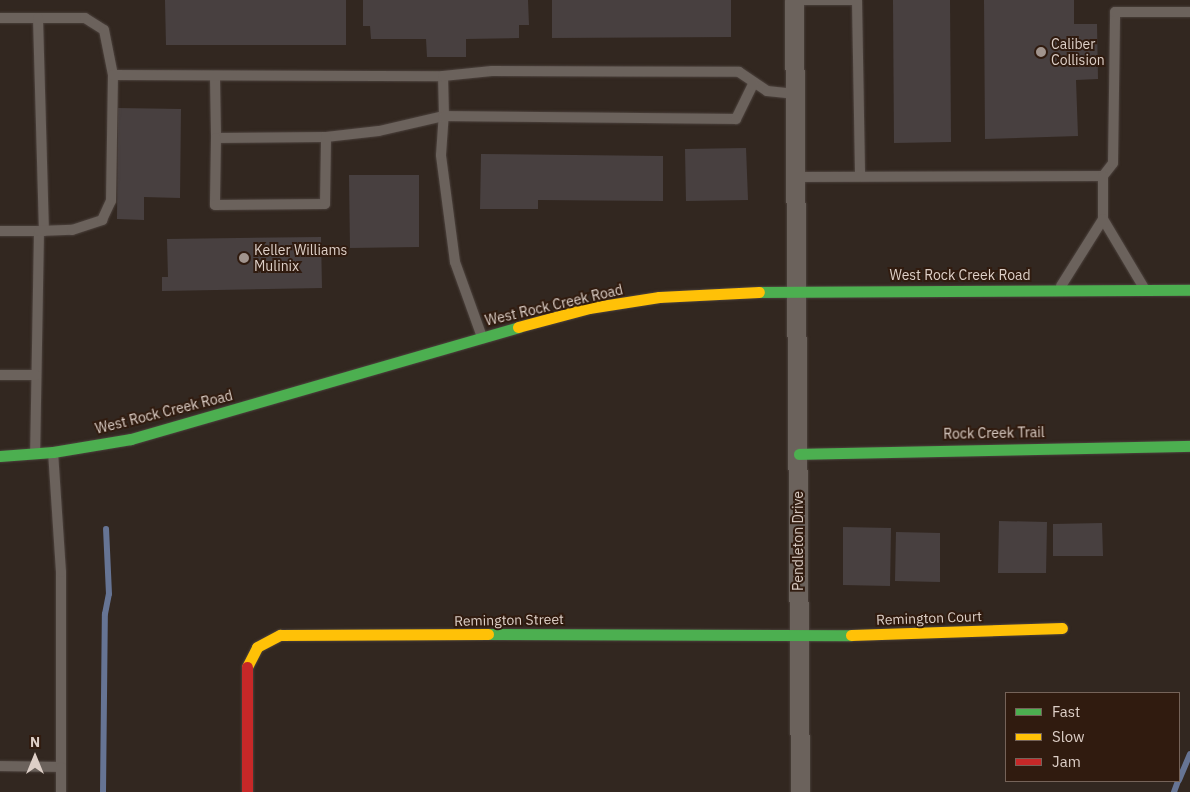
<!DOCTYPE html>
<html>
<head>
<meta charset="utf-8">
<style>
  body { margin:0 }
  #map { position:relative; width:1190px; height:792px; overflow:hidden; background:#322720; font-family:"IBM Plex Sans",sans-serif }
  div>[style] { position:absolute }
  .stream>* { height:6px; margin:-3px; padding:0 3px; transform-origin:3px; border-radius:3px; background:#667494 }
  .building>* { inset:0; background:#484040 }
  .roads { filter:drop-shadow(0 0 1px #4c423d) drop-shadow(0 0 1px #4c423d) }
  .lane>* { height:10px; margin:-5px; padding:0 5px; transform-origin:5px; border-radius:5px; background:#6b625c }
  .street>* { height:19px; margin:-9.5px; padding:0 9.5px; transform-origin:9.5px; border-radius:9.5px; background:#6b625c }
  .fast>* { height:11px; margin:-5.5px; padding:0 5.5px; transform-origin:5.5px; border-radius:5.5px; background:#4caf50 }
  .slow>* { height:11px; margin:-5.5px; padding:0 5.5px; transform-origin:5.5px; border-radius:5.5px; background:#ffc107 }
  .jam>* { height:11px; margin:-5.5px; padding:0 5.5px; transform-origin:5.5px; border-radius:5.5px; background:#c62828 }
  .dots>* { width:14px; height:14px; translate:-50% -50%; box-sizing:border-box; border:2px solid #301b0f; border-radius:50% }
  span { translate:-50% -50%; white-space:nowrap; text-align:center; line-height:1.15; -webkit-text-stroke:4px #301b0f; paint-order:stroke }
  .poi-label { font-size:14px; color:#ddcfc7 }
  .left { translate:0 -50%; text-align:left }
  .street-label { font-size:14px; color:#ddcfc7 }
  .legend { position:absolute; left:1005px; top:692px; width:175px; height:90px; box-sizing:border-box; background:#301b0f; border:1px solid #756359; margin:0; padding:6px 9px; list-style:none; font-size:15px; color:#ddcfc7 }
  .legend li { display:flex; align-items:center; gap:10px; height:25px }
  .legend b { width:25px; border:1px solid #756359 }
  .north { position:absolute; left:10px; top:732px; width:50px; height:50px; -webkit-text-stroke:4px #301b0f; paint-order:stroke; rotate:0deg; font-size:14px; font-weight:700; line-height:20px; text-align:center; color:#ddcfc7 }
  .north::after { content:''; display:block; margin:auto; width:18px; height:22px; background:#ddcfc7; clip-path:polygon(50% 0,100% 100%,50% 72%,0 100%) }
</style>
</head>
<body>
<div id="map">
  <div class="stream">
    <div style="left:1179px;top:780px;width:28px;rotate:-67deg"></div>
    <div style="left:103px;top:792px;width:178px;rotate:-89.4deg"></div>
    <div style="left:105px;top:614px;width:20px;rotate:-79deg"></div>
    <div style="left:109px;top:594px;width:65px;rotate:-92.6deg"></div>
    <div style="left:1174px;top:792px;width:12px;rotate:-70deg"></div>
  </div>
  <div class="building">
    <div style="clip-path:polygon(165px 0,346px 0,346px 45px,166px 45px)"></div>
    <div style="clip-path:polygon(363px 0,528px 0,529px 25px,519px 25px,519px 38px,466px 39px,466px 57px,427px 57px,426px 39px,371px 39px,370px 26px,363px 26px)"></div>
    <div style="clip-path:polygon(552px 0,731px 0,731px 37px,552px 38px)"></div>
    <div style="clip-path:polygon(893px 0,950px 0,951px 142px,894px 143px)"></div>
    <div style="clip-path:polygon(984px 0,1074px 0,1074px 24px,1097px 24px,1098px 79px,1076px 80px,1078px 136px,985px 139px)"></div>
    <div style="clip-path:polygon(118px 108px,181px 109px,180px 198px,144px 197px,144px 220px,117px 219px)"></div>
    <div style="clip-path:polygon(746px 148px,748px 200px,686px 201px,685px 149px)"></div>
    <div style="clip-path:polygon(481px 154px,663px 156px,663px 201px,538px 200px,538px 209px,480px 209px)"></div>
    <div style="clip-path:polygon(349px 175px,419px 175px,419px 247px,350px 248px)"></div>
    <div style="clip-path:polygon(321px 237px,322px 288px,162px 291px,162px 277px,168px 277px,167px 239px)"></div>
    <div style="clip-path:polygon(999px 521px,1047px 522px,1046px 573px,998px 573px)"></div>
    <div style="clip-path:polygon(1102px 523px,1103px 556px,1053px 556px,1053px 524px)"></div>
    <div style="clip-path:polygon(843px 527px,891px 528px,890px 586px,843px 585px)"></div>
    <div style="clip-path:polygon(896px 532px,940px 533px,940px 582px,895px 581px)"></div>
  </div>
  <div class="roads">
    <div class="lane">
      <div style="left:794px;top:0;width:63px"></div>
      <div style="left:857px;top:0;width:176px;rotate:89deg"></div>
      <div style="left:0;top:18px;width:85px"></div>
      <div style="left:85px;top:18px;width:22px;rotate:32deg"></div>
      <div style="left:104px;top:30px;width:46px;rotate:78.7deg"></div>
      <div style="left:38px;top:18px;width:213px;rotate:88.4deg"></div>
      <div style="left:215px;top:78px;width:60px;rotate:89deg"></div>
      <div style="left:216px;top:138px;width:110px;rotate:-0.5deg"></div>
      <div style="left:326px;top:137px;width:53px;rotate:-6.5deg"></div>
      <div style="left:379px;top:131px;width:67px;rotate:-13deg"></div>
      <div style="left:444px;top:116px;width:40px;rotate:-91.4deg"></div>
      <div style="left:216px;top:138px;width:67px;rotate:90.9deg"></div>
      <div style="left:215px;top:205px;width:110px;rotate:-0.5deg"></div>
      <div style="left:325px;top:204px;width:67px;rotate:-89.1deg"></div>
      <div style="left:1103px;top:176px;width:16px;rotate:-52deg"></div>
      <div style="left:1113px;top:163px;width:151px;rotate:-89.2deg"></div>
      <div style="left:1115px;top:12px;width:75px"></div>
      <div style="left:797px;top:177px;width:306px;rotate:-0.2deg"></div>
      <div style="left:1103px;top:176px;width:43px;rotate:90deg"></div>
      <div style="left:1103px;top:219px;width:80px;rotate:59.3deg"></div>
      <div style="left:0;top:231px;width:39px"></div>
      <div style="left:39px;top:231px;width:222px;rotate:91deg"></div>
      <div style="left:39px;top:231px;width:33px;rotate:-2deg"></div>
      <div style="left:72px;top:230px;width:32px;rotate:-18deg"></div>
      <div style="left:102px;top:220px;width:21px;rotate:-65deg"></div>
      <div style="left:111px;top:201px;width:126px;rotate:-89.1deg"></div>
      <div style="left:113px;top:75px;width:330px;rotate:0.2deg"></div>
      <div style="left:443px;top:76px;width:49px;rotate:-5.8deg"></div>
      <div style="left:492px;top:71px;width:247px;rotate:0.2deg"></div>
      <div style="left:739px;top:72px;width:34px;rotate:34deg"></div>
      <div style="left:767px;top:91px;width:29px;rotate:6deg"></div>
      <div style="left:1061px;top:286px;width:79px;rotate:-57.9deg"></div>
      <div style="left:482px;top:337px;width:80px;rotate:-109.8deg"></div>
      <div style="left:455px;top:262px;width:108px;rotate:-97.5deg"></div>
      <div style="left:441px;top:155px;width:39px;rotate:-86deg"></div>
      <div style="left:444px;top:116px;width:292px;rotate:0.6deg"></div>
      <div style="left:736px;top:119px;width:39px;rotate:-64deg"></div>
      <div style="left:0;top:375px;width:36px"></div>
      <div style="left:0;top:766px;width:61px;rotate:0.9deg"></div>
      <div style="left:61px;top:767px;width:195px;rotate:-90deg"></div>
      <div style="left:61px;top:572px;width:119px;rotate:-93.8deg"></div>
      <div style="left:61px;top:792px;width:25px;rotate:-90deg"></div>
    </div>
    <div class="street">
      <div style="left:794px;top:0;width:792px;rotate:89.57deg"></div>
    </div>
    <div class="fast">
      <div style="left:759px;top:292px;width:431px;rotate:-0.3deg"></div>
      <div style="left:799px;top:454px;width:391px;rotate:-1.2deg"></div>
      <div style="left:0;top:456px;width:53px;rotate:-4.3deg"></div>
      <div style="left:53px;top:452px;width:79px;rotate:-9.5deg"></div>
      <div style="left:131px;top:439px;width:403px;rotate:-16.1deg"></div>
      <div style="left:488px;top:634px;width:363px;rotate:0.2deg"></div>
    </div>
    <div class="slow">
      <div style="left:518px;top:327px;width:73px;rotate:-15deg"></div>
      <div style="left:589px;top:308px;width:71px;rotate:-8.9deg"></div>
      <div style="left:659px;top:297px;width:100px;rotate:-2.9deg"></div>
      <div style="left:851px;top:635px;width:211px;rotate:-1.9deg"></div>
      <div style="left:247px;top:667px;width:22px;rotate:-63deg"></div>
      <div style="left:257px;top:647px;width:26px;rotate:-28deg"></div>
      <div style="left:280px;top:635px;width:208px;rotate:-0.3deg"></div>
    </div>
    <div class="jam">
      <div style="left:247px;top:667px;width:125px;rotate:90deg"></div>
    </div>
  </div>
  <div class="dots">
    <div style="left:1041px;top:52px;background:#a1948d"></div>
    <div style="left:244px;top:258px;background:#a1948d"></div>
  </div>
  <div class="poi-label">
    <span class="left" style="left:1051px;top:52px">Caliber<br>Collision</span>
    <span class="left" style="left:254px;top:258px">Keller Williams<br>Mulinix</span>
  </div>
  <div class="street-label">
    <span style="left:960px;top:275px">West Rock Creek Road</span>
    <span style="left:554px;top:305px;rotate:-13deg">West Rock Creek Road</span>
    <span style="left:164px;top:412px;rotate:-14deg">West Rock Creek Road</span>
    <span style="left:994px;top:433px;rotate:-1deg">Rock Creek Trail</span>
    <span style="left:798px;top:541px;rotate:-90deg">Pendleton Drive</span>
    <span style="left:929px;top:618px;rotate:-2deg">Remington Court</span>
    <span style="left:509px;top:620px;rotate:-1deg">Remington Street</span>
  </div>
  <ul class="legend">
  <li><b style="height:6px;background:#4caf50"></b>Fast</li>
  <li><b style="height:6px;background:#ffc107"></b>Slow</li>
  <li><b style="height:6px;background:#c62828"></b>Jam</li>
  </ul>
  <div class="north">N</div>
</div>
</body>
</html>
